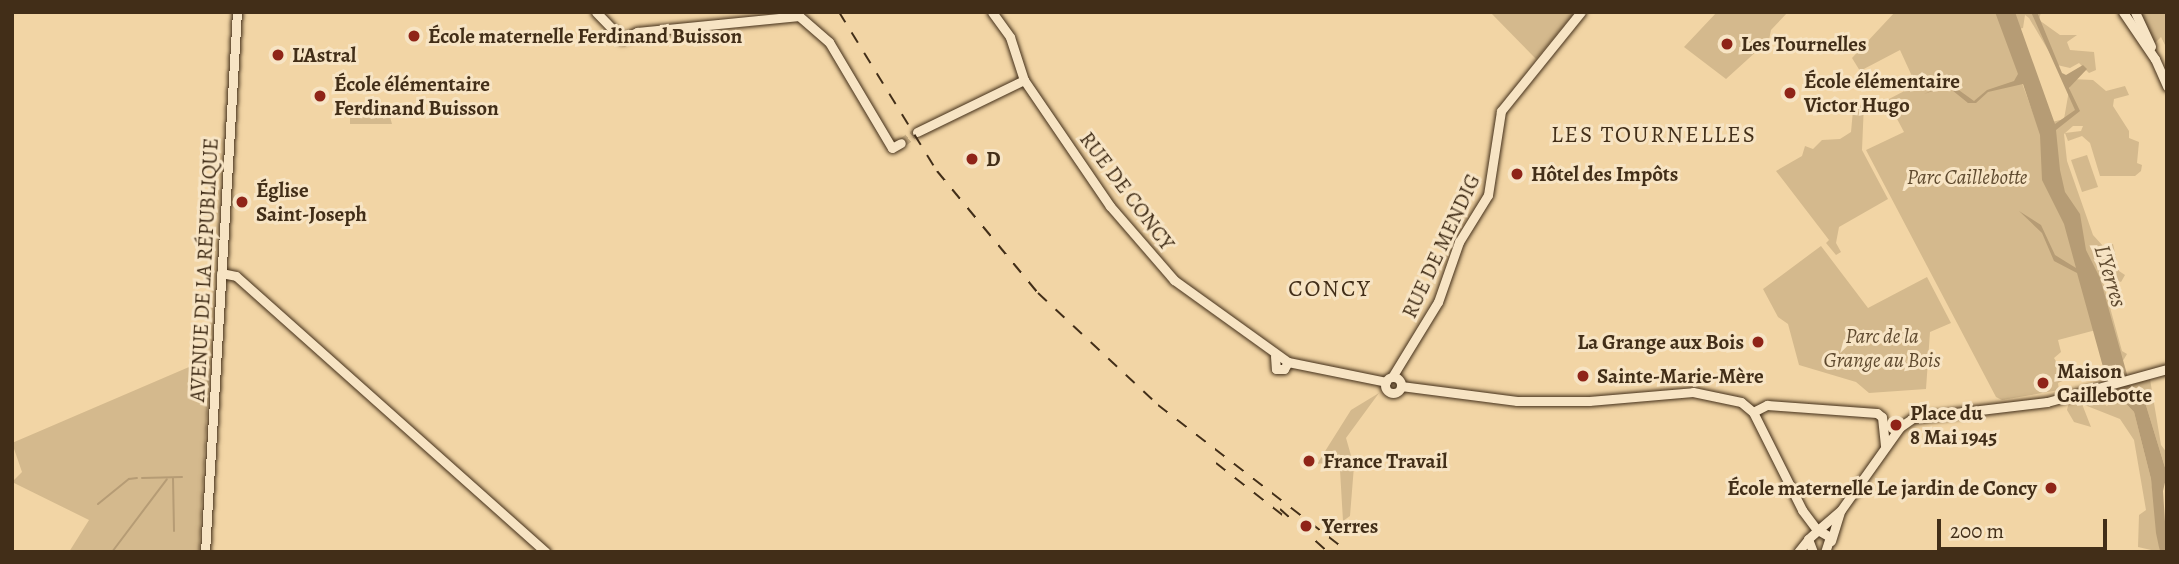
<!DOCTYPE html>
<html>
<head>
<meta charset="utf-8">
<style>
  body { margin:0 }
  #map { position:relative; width:2179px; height:564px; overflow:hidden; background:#f2d5a5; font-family:Alegreya,serif }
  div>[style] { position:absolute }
  .green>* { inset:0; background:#d4b98d }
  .water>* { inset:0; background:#b69c75 }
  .stream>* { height:2px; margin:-1px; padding:0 1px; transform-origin:1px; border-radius:1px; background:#b69c75 }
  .secondary-tunnel>* { height:9px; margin-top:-4.5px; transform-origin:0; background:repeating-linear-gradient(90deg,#cfb489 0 9px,transparent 0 13.5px) }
  .roads { filter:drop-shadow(0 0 2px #422e18) drop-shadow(0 0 2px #422e18) }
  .secondary>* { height:9px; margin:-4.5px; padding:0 4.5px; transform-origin:4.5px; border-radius:4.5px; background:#f7e4c4 }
  .secondary>.ring { margin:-4.5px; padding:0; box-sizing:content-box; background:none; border:9px solid #f7e4c4; border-radius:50% }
  .rail>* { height:2px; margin-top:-1px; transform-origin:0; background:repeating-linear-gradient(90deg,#422e18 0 12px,transparent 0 24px) }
  .dots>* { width:19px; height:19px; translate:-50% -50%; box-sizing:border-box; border:4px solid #f7e4c4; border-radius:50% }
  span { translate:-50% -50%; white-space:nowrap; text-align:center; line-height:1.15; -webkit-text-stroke:6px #f7e4c4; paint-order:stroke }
  .poi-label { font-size:21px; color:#422e18; font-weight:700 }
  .left { translate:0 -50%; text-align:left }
  .right { translate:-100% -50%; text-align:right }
  .park-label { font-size:21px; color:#5f4a2f; font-style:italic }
  .street-label { font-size:21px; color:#422e18 }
  .neighbourhood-label { font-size:23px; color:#422e18; letter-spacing:2px }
  .water-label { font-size:23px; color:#5f4a2f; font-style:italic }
  .frame { position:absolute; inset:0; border:14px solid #422e18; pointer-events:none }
  .scale { position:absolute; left:1937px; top:519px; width:170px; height:32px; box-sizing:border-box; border:4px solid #422e18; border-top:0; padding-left:9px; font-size:21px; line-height:24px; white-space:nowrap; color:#422e18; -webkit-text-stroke:5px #f7e4c4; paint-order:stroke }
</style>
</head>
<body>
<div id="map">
  <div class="green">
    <div style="clip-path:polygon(1490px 12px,1575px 12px,1536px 59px)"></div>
    <div style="clip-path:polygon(1717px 12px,1788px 12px,1771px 30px,1769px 40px,1726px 79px,1684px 47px)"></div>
    <div style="clip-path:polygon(1895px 12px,1996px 12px,2041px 135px,2096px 330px,2058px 340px,2061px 352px,2054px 358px,2067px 379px,2058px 383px,2059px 390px,2002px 400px,1996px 397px,1866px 150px,1904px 132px,1887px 100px,1916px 85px,1900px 50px,1860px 71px,1852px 58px)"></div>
    <div style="clip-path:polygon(2010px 12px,2041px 12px,2039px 20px,2060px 35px,2077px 35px,2067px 42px,2070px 50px,2094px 52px,2096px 70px,2089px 73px,2079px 63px,2070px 68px,2057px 65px,2029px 18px,2025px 15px,2023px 28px,2015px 30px)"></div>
    <div style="clip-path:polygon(2139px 12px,2167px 12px,2167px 49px,2161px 37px,2155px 43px)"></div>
    <div style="clip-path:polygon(2071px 79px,2093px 80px,2106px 91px,2125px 86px,2129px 95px,2114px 99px,2113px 106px,2129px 131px,2129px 138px,2139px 142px,2137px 163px,2142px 165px,2141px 171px,2135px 176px,2100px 176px,2090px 143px,2082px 136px,2068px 141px,2065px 133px,2081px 131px,2083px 126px,2073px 126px,2064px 134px,2067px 161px,2093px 235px,2103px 246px,2113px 244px,2119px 271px,2125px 275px,2121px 282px,2109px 277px,2103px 282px,2122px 351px,2127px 354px,2121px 364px,2062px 196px,2052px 122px,2064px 119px)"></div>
    <div style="clip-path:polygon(386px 103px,392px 124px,350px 124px,350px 104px)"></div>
    <div style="clip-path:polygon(1864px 103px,1862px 150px,1888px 199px,1839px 227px,1836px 243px,1841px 252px,1836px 255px,1826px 243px,1829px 240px,1776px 171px,1802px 156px,1805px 146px,1813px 149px,1822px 140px,1840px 139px,1851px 132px,1853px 110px)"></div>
    <div style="clip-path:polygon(2087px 155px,2098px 187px,2082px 192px,2071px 160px)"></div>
    <div style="clip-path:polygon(1821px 246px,1868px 308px,1927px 277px,1951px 323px,1930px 332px,1926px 389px,1869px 393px,1856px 382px,1799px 365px,1788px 324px,1778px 317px,1763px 289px)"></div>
    <div style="clip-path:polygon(210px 358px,199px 552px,69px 552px,89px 520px,12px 482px,22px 472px,12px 443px)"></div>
    <div style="clip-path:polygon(2150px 379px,2161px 445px,2167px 453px,2167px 474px,2145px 402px,2130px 385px)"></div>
    <div style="clip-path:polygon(2110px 387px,2134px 412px,2151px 479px,2160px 552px,2138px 547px,2139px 515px,2146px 510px,2134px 440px,2120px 419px,2082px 404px,2091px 427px,2074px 422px,2067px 410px,2069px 402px,2093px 395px,2107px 406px,2113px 399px)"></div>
    <div style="clip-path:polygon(1379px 393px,1346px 438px,1354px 466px,1350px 516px,1343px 521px,1340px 470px,1331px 462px,1317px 464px,1351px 410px)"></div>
  </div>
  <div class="water">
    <div style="clip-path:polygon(1995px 12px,2015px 12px,2055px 124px,2075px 110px,2031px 12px,2037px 12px,2062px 73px,2066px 75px,2083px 65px,2087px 69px,2069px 88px,2080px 111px,2056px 130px,2060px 170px,2065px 192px,2080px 214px,2086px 250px,2100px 278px,2130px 385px,2145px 402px,2167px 474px,2163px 491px,2167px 552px,2160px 552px,2156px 533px,2151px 479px,2134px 412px,2108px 385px,2077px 273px,2054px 261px,2042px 233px,2019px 211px,2041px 225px,2055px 255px,2076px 268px,2064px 224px,2042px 180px,2040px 135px,2023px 84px,1988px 92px,1976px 103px,1968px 103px,1947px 86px,1924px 94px,1949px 83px,1974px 101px,1987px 90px,2014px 81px,2018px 74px)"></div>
  </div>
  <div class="stream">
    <div style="left:142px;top:478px;width:40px;rotate:-1.4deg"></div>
    <div style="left:173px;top:478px;width:53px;rotate:88.9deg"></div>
    <div style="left:98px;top:504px;width:40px;rotate:-39deg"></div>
    <div style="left:129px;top:479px;width:8px;rotate:-7deg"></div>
    <div style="left:112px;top:552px;width:91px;rotate:-53deg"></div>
  </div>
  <div class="secondary-tunnel">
    <div style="left:901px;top:143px;width:19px;rotate:-35deg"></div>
  </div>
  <div class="roads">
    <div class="secondary">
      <div style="left:596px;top:12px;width:37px;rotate:46deg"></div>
      <div style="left:622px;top:39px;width:17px;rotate:-25deg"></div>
      <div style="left:637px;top:32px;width:163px;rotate:-5.6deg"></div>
      <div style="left:799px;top:16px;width:40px;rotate:41deg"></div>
      <div style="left:829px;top:42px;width:123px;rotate:59.3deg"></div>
      <div style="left:892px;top:148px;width:10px;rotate:-29deg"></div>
      <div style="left:992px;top:12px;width:31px;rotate:54deg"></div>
      <div style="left:1010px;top:37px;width:45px;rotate:72deg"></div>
      <div style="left:1024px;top:80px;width:153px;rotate:55.7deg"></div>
      <div style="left:1110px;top:206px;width:98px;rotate:49.1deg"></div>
      <div style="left:1174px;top:280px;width:140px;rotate:35.7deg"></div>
      <div style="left:1288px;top:362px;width:100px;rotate:11.5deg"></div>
      <div style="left:2123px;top:12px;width:57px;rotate:55.8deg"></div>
      <div style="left:2155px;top:59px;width:30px;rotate:66deg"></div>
      <div style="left:2135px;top:12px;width:38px;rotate:65deg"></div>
      <div style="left:917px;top:132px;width:119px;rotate:-25.9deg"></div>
      <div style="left:221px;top:273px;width:15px;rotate:11deg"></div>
      <div style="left:236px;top:276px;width:415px;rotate:41.7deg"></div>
      <div style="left:1275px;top:356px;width:13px;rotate:86deg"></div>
      <div style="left:1276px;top:369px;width:8px"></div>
      <div style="left:1284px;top:369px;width:8px;rotate:-60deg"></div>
      <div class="ring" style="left:1385px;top:377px;width:7px;height:7px"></div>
      <div style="left:1392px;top:377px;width:88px;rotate:-58.5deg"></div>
      <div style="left:1438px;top:302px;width:64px;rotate:-70.7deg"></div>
      <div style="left:1459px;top:242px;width:55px;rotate:-58.3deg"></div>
      <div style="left:1488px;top:195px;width:85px;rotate:-81.2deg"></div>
      <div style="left:1501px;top:111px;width:127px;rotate:-51.1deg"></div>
      <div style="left:1401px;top:386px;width:117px;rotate:7.4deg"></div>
      <div style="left:1517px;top:401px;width:72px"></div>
      <div style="left:1589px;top:401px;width:104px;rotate:-4.9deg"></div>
      <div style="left:1693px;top:392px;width:49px;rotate:11.8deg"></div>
      <div style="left:1741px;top:402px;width:16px;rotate:40deg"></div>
      <div style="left:1753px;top:412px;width:110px;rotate:63.4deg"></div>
      <div style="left:1802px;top:510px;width:25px;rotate:53deg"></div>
      <div style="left:1753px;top:412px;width:16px;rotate:-27deg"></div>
      <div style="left:1767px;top:405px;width:110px;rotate:4.2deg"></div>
      <div style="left:1877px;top:413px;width:6px;rotate:39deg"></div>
      <div style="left:1882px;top:417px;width:30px;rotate:84deg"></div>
      <div style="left:1818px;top:530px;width:30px;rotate:-41deg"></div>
      <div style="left:1841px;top:510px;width:102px;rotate:-54.6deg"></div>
      <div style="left:1900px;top:427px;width:16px;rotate:-35deg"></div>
      <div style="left:1913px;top:418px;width:135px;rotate:-6.8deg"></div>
      <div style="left:2047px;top:402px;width:124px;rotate:-15.4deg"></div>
      <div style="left:1831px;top:541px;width:30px;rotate:-73deg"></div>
      <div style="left:205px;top:552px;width:541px;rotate:-86.61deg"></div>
      <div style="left:1798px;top:552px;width:14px;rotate:-51deg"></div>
      <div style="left:1813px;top:552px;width:14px;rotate:-111deg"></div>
      <div style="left:1808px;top:539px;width:13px;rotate:-42deg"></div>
      <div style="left:1818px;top:530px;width:14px;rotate:30deg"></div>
      <div style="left:1830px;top:537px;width:16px;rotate:108deg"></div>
    </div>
  </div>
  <div class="rail">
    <div style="left:839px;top:12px;width:187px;rotate:58.4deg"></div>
    <div style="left:937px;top:171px;width:158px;rotate:50.4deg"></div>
    <div style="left:1038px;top:293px;width:164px;rotate:43deg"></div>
    <div style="left:1158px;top:405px;width:240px;rotate:37.7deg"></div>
    <div style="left:1216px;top:463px;width:88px;rotate:38deg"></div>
    <div style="left:1280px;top:509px;width:64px;rotate:41.9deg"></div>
  </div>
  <div class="dots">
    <div style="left:414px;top:36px;background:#8f2418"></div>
    <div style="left:1727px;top:44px;background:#8f2418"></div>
    <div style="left:278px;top:55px;background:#8f2418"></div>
    <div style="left:1790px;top:93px;background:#8f2418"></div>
    <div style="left:320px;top:96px;background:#8f2418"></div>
    <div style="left:972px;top:159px;background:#8f2418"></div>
    <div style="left:1517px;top:174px;background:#8f2418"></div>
    <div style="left:242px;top:202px;background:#8f2418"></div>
    <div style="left:1758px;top:342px;background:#8f2418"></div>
    <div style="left:1583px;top:376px;background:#8f2418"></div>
    <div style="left:2043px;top:383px;background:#8f2418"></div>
    <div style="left:1896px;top:425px;background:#8f2418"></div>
    <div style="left:1309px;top:461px;background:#8f2418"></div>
    <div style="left:2051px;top:488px;background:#8f2418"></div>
    <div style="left:1306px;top:526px;background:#8f2418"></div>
  </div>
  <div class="poi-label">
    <span class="left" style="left:428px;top:36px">École maternelle Ferdinand Buisson</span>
    <span class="left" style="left:1741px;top:44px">Les Tournelles</span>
    <span class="left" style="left:292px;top:55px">L'Astral</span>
    <span class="left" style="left:1804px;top:93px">École élémentaire<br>Victor Hugo</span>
    <span class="left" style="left:334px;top:96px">École élémentaire<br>Ferdinand Buisson</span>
    <span class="left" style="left:986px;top:159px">D</span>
    <span class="left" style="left:1531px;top:174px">Hôtel des Impôts</span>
    <span class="left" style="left:256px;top:202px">Église<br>Saint-Joseph</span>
    <span class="right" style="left:1744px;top:342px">La Grange aux Bois</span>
    <span class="left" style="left:2057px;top:383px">Maison<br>Caillebotte</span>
    <span class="left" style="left:1597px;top:376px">Sainte-Marie-Mère</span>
    <span class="left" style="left:1910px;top:425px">Place du<br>8 Mai 1945</span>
    <span class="left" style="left:1323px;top:461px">France Travail</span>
    <span class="right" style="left:2037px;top:488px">École maternelle Le jardin de Concy</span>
    <span class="left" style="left:1322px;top:526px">Yerres</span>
  </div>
  <div class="park-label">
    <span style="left:1967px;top:177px">Parc Caillebotte</span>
    <span style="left:1882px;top:348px">Parc de la<br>Grange au Bois</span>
  </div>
  <div class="street-label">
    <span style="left:1127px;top:191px;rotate:53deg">RUE DE CONCY</span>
    <span style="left:1441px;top:246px;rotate:-65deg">RUE DE MENDIG</span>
    <span style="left:204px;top:270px;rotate:-87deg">AVENUE DE LA RÉPUBLIQUE</span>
  </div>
  <div class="neighbourhood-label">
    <span style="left:1654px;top:135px">LES TOURNELLES</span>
    <span style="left:1330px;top:289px">CONCY</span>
  </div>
  <div class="water-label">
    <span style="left:2110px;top:276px;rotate:73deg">L'Yerres</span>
  </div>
  <div class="frame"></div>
  <div class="scale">200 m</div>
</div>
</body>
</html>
